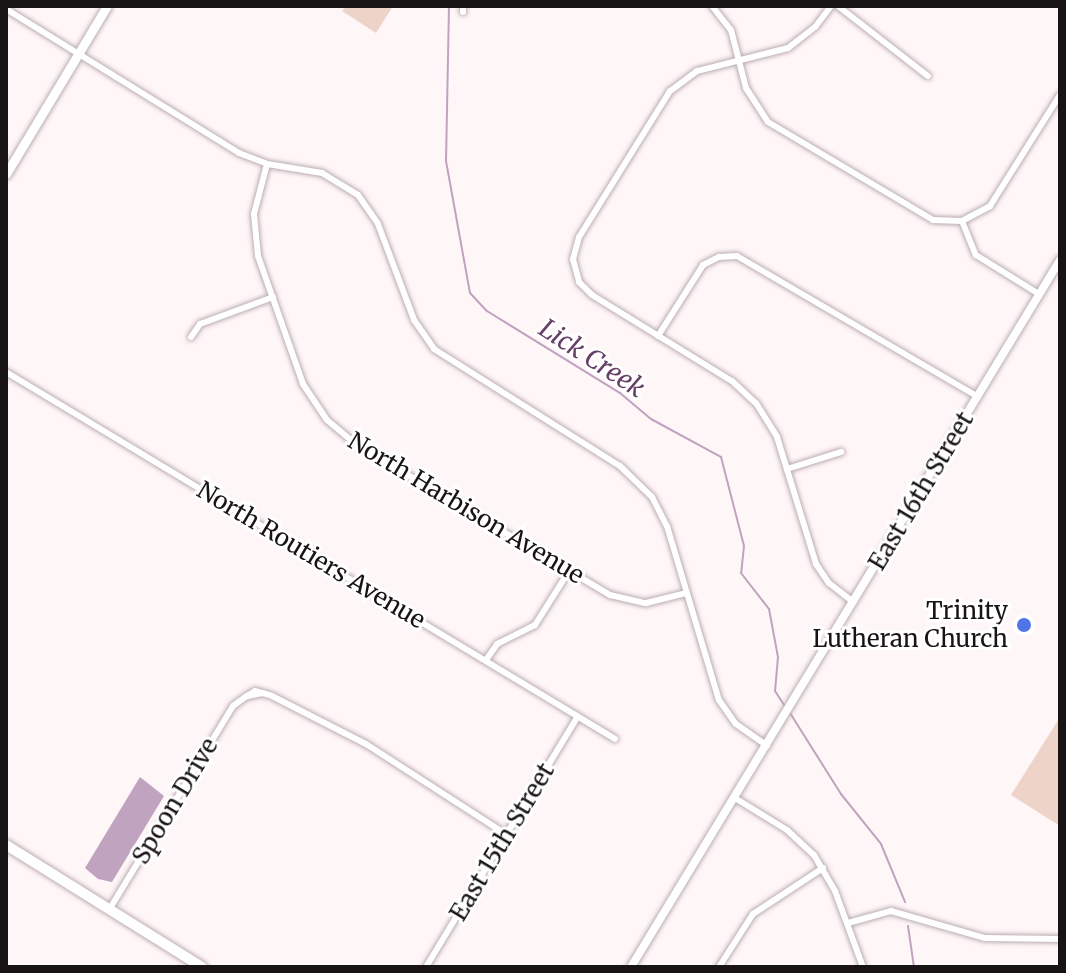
<!DOCTYPE html>
<html>
<head>
<meta charset="utf-8">
<style>
  body { margin:0 }
  #map { position:relative; width:1066px; height:973px; overflow:hidden; background:#fff6f8; font-family:Merriweather,serif }
  div>[style] { position:absolute }
  .green>* { inset:0; background:#eed3c9 }
  .water>* { inset:0; background:#bfa3bf }
  .stream>* { height:2px; margin:-1px; padding:0 1px; transform-origin:1px; border-radius:1px; background:#bfa3bf }
  .roads { filter:drop-shadow(0 0 2px #bbaeb1) drop-shadow(0 0 2px #bbaeb1) }
  .minor>* { height:6px; margin:-3px; padding:0 3px; transform-origin:3px; border-radius:3px; background:#fff }
  .tertiary>* { height:8px; margin:-4px; padding:0 4px; transform-origin:4px; border-radius:4px; background:#fff }
  .secondary>* { height:9px; margin:-4.5px; padding:0 4.5px; transform-origin:4.5px; border-radius:4.5px; background:#fff }
  .primary>* { height:10px; margin:-5px; padding:0 5px; transform-origin:5px; border-radius:5px; background:#fff }
  .dots>* { width:22px; height:22px; translate:-50% -50%; box-sizing:border-box; border:4px solid #fff; border-radius:50% }
  span { translate:-50% -50%; white-space:nowrap; text-align:center; line-height:1.15; -webkit-text-stroke:6px #fff; paint-order:stroke }
  .street-label { font-size:24px; color:#181314 }
  .poi-label { font-size:24px; color:#181314 }
  .right { translate:-100% -50%; text-align:right }
  .water-label { font-size:26px; color:#674068; font-style:italic }
  .frame { position:absolute; inset:0; border:8px solid #181314; pointer-events:none }
</style>
</head>
<body>
<div id="map">
  <div class="green">
    <div style="clip-path:polygon(346px 6px,393px 6px,376px 33px,342px 11px)"></div>
    <div style="clip-path:polygon(1060px 717px,1060px 826px,1011px 795px)"></div>
  </div>
  <div class="water">
    <div style="clip-path:polygon(140px 777px,164px 796px,112px 882px,98px 879px,85px 868px)"></div>
  </div>
  <div class="stream">
    <div style="left:449px;top:6px;width:155px;rotate:91.1deg"></div>
    <div style="left:446px;top:161px;width:134px;rotate:79.7deg"></div>
    <div style="left:470px;top:293px;width:25px;rotate:47deg"></div>
    <div style="left:487px;top:311px;width:156px;rotate:31.7deg"></div>
    <div style="left:620px;top:393px;width:40px;rotate:40deg"></div>
    <div style="left:651px;top:419px;width:80px;rotate:28.5deg"></div>
    <div style="left:721px;top:457px;width:92px;rotate:75.5deg"></div>
    <div style="left:744px;top:546px;width:27px;rotate:96deg"></div>
    <div style="left:741px;top:573px;width:46px;rotate:52.1deg"></div>
    <div style="left:769px;top:609px;width:49px;rotate:79.4deg"></div>
    <div style="left:778px;top:657px;width:34px;rotate:95deg"></div>
    <div style="left:775px;top:691px;width:17px;rotate:57deg"></div>
    <div style="left:790px;top:713px;width:96px;rotate:57.8deg"></div>
    <div style="left:841px;top:794px;width:64px;rotate:51.3deg"></div>
    <div style="left:881px;top:844px;width:63px;rotate:67.5deg"></div>
    <div style="left:908px;top:926px;width:41px;rotate:81.7deg"></div>
  </div>
  <div class="roads">
    <div class="minor">
      <div style="left:712px;top:6px;width:31px;rotate:52deg"></div>
      <div style="left:731px;top:30px;width:60px;rotate:75.5deg"></div>
      <div style="left:746px;top:88px;width:40px;rotate:57.1deg"></div>
      <div style="left:768px;top:122px;width:192px;rotate:30.7deg"></div>
      <div style="left:933px;top:220px;width:29px;rotate:2deg"></div>
      <div style="left:962px;top:221px;width:32px;rotate:-28deg"></div>
      <div style="left:990px;top:206px;width:131px;rotate:-57.8deg"></div>
      <div style="left:831px;top:6px;width:26px;rotate:127deg"></div>
      <div style="left:815px;top:27px;width:34px;rotate:142deg"></div>
      <div style="left:788px;top:48px;width:94px;rotate:165.8deg"></div>
      <div style="left:697px;top:71px;width:34px;rotate:143deg"></div>
      <div style="left:670px;top:91px;width:172px;rotate:121.9deg"></div>
      <div style="left:579px;top:237px;width:23px;rotate:105deg"></div>
      <div style="left:573px;top:259px;width:24px;rotate:75deg"></div>
      <div style="left:579px;top:282px;width:18px;rotate:45deg"></div>
      <div style="left:592px;top:295px;width:164px;rotate:31.6deg"></div>
      <div style="left:732px;top:381px;width:33px;rotate:43deg"></div>
      <div style="left:756px;top:403px;width:40px;rotate:58deg"></div>
      <div style="left:777px;top:437px;width:133px;rotate:72.9deg"></div>
      <div style="left:816px;top:564px;width:23px;rotate:56deg"></div>
      <div style="left:829px;top:583px;width:31px;rotate:38deg"></div>
      <div style="left:838px;top:6px;width:114px;rotate:37.9deg"></div>
      <div style="left:6px;top:9px;width:274px;rotate:31.7deg"></div>
      <div style="left:239px;top:153px;width:30px;rotate:21deg"></div>
      <div style="left:267px;top:164px;width:56px;rotate:9.3deg"></div>
      <div style="left:322px;top:173px;width:42px;rotate:31.4deg"></div>
      <div style="left:358px;top:195px;width:35px;rotate:55deg"></div>
      <div style="left:378px;top:224px;width:103px;rotate:69.4deg"></div>
      <div style="left:414px;top:320px;width:35px;rotate:55deg"></div>
      <div style="left:434px;top:349px;width:220px;rotate:32.2deg"></div>
      <div style="left:620px;top:466px;width:45px;rotate:44.1deg"></div>
      <div style="left:652px;top:497px;width:33px;rotate:63deg"></div>
      <div style="left:667px;top:526px;width:182px;rotate:73.4deg"></div>
      <div style="left:719px;top:700px;width:29px;rotate:55deg"></div>
      <div style="left:736px;top:724px;width:38px;rotate:35deg"></div>
      <div style="left:463px;top:12px;width:6px;rotate:-90deg"></div>
      <div style="left:267px;top:164px;width:52px;rotate:104.6deg"></div>
      <div style="left:254px;top:214px;width:42px;rotate:84.6deg"></div>
      <div style="left:258px;top:256px;width:136px;rotate:70.6deg"></div>
      <div style="left:303px;top:384px;width:43px;rotate:56.3deg"></div>
      <div style="left:327px;top:420px;width:35px;rotate:40deg"></div>
      <div style="left:354px;top:443px;width:298px;rotate:30.7deg"></div>
      <div style="left:610px;top:595px;width:37px;rotate:13deg"></div>
      <div style="left:646px;top:603px;width:41px;rotate:-14deg"></div>
      <div style="left:962px;top:221px;width:37px;rotate:68deg"></div>
      <div style="left:976px;top:255px;width:74px;rotate:31.8deg"></div>
      <div style="left:658px;top:336px;width:84px;rotate:-57.6deg"></div>
      <div style="left:703px;top:265px;width:18px;rotate:-27deg"></div>
      <div style="left:719px;top:257px;width:18px;rotate:-3deg"></div>
      <div style="left:737px;top:256px;width:279px;rotate:30.3deg"></div>
      <div style="left:191px;top:337px;width:16px;rotate:-55deg"></div>
      <div style="left:200px;top:324px;width:78px;rotate:-20.3deg"></div>
      <div style="left:6px;top:372px;width:711px;rotate:31.07deg"></div>
      <div style="left:787px;top:469px;width:57px;rotate:-17.5deg"></div>
      <div style="left:486px;top:660px;width:19px;rotate:-55deg"></div>
      <div style="left:497px;top:644px;width:42px;rotate:-26.6deg"></div>
      <div style="left:535px;top:625px;width:64px;rotate:-57.8deg"></div>
      <div style="left:263px;top:693px;width:16px;rotate:169deg"></div>
      <div style="left:247px;top:696px;width:9px;rotate:-32deg"></div>
      <div style="left:255px;top:691px;width:18px;rotate:16deg"></div>
      <div style="left:272px;top:696px;width:106px;rotate:27.1deg"></div>
      <div style="left:366px;top:744px;width:168px;rotate:32.8deg"></div>
      <div style="left:735px;top:798px;width:61px;rotate:31.6deg"></div>
      <div style="left:787px;top:830px;width:37px;rotate:43deg"></div>
      <div style="left:814px;top:855px;width:42px;rotate:59.7deg"></div>
      <div style="left:835px;top:891px;width:81px;rotate:69.8deg"></div>
      <div style="left:109px;top:910px;width:239px;rotate:-58.7deg"></div>
      <div style="left:233px;top:706px;width:17px;rotate:-36deg"></div>
      <div style="left:848px;top:923px;width:45px;rotate:-15.6deg"></div>
      <div style="left:891px;top:911px;width:98px;rotate:16deg"></div>
      <div style="left:985px;top:938px;width:75px;rotate:0.8deg"></div>
      <div style="left:426px;top:967px;width:293px;rotate:-58.8deg"></div>
      <div style="left:719px;top:967px;width:63px;rotate:-57.3deg"></div>
      <div style="left:753px;top:914px;width:84px;rotate:-33.3deg"></div>
    </div>
    <div class="tertiary">
      <div style="left:631px;top:967px;width:827px;rotate:-58.75deg"></div>
    </div>
    <div class="secondary">
      <div style="left:6px;top:174px;width:196px;rotate:-59deg"></div>
    </div>
    <div class="primary">
      <div style="left:6px;top:845px;width:231px;rotate:31.9deg"></div>
    </div>
  </div>
  <div class="dots">
    <div style="left:1024px;top:625px;background:#5274e9"></div>
  </div>
  <div class="street-label">
    <span style="left:921px;top:491px;rotate:-59deg">East 16th Street</span>
    <span style="left:466px;top:508px;rotate:31deg">North Harbison Avenue</span>
    <span style="left:311px;top:555px;rotate:31deg">North Routiers Avenue</span>
    <span style="left:175px;top:801px;rotate:-59deg">Spoon Drive</span>
    <span style="left:502px;top:842px;rotate:-59deg">East 15th Street</span>
  </div>
  <div class="poi-label">
    <span class="right" style="left:1008px;top:625px">Trinity<br>Lutheran Church</span>
  </div>
  <div class="water-label">
    <span style="left:592px;top:358px;rotate:33deg">Lick Creek</span>
  </div>
  <div class="frame"></div>
</div>
</body>
</html>
